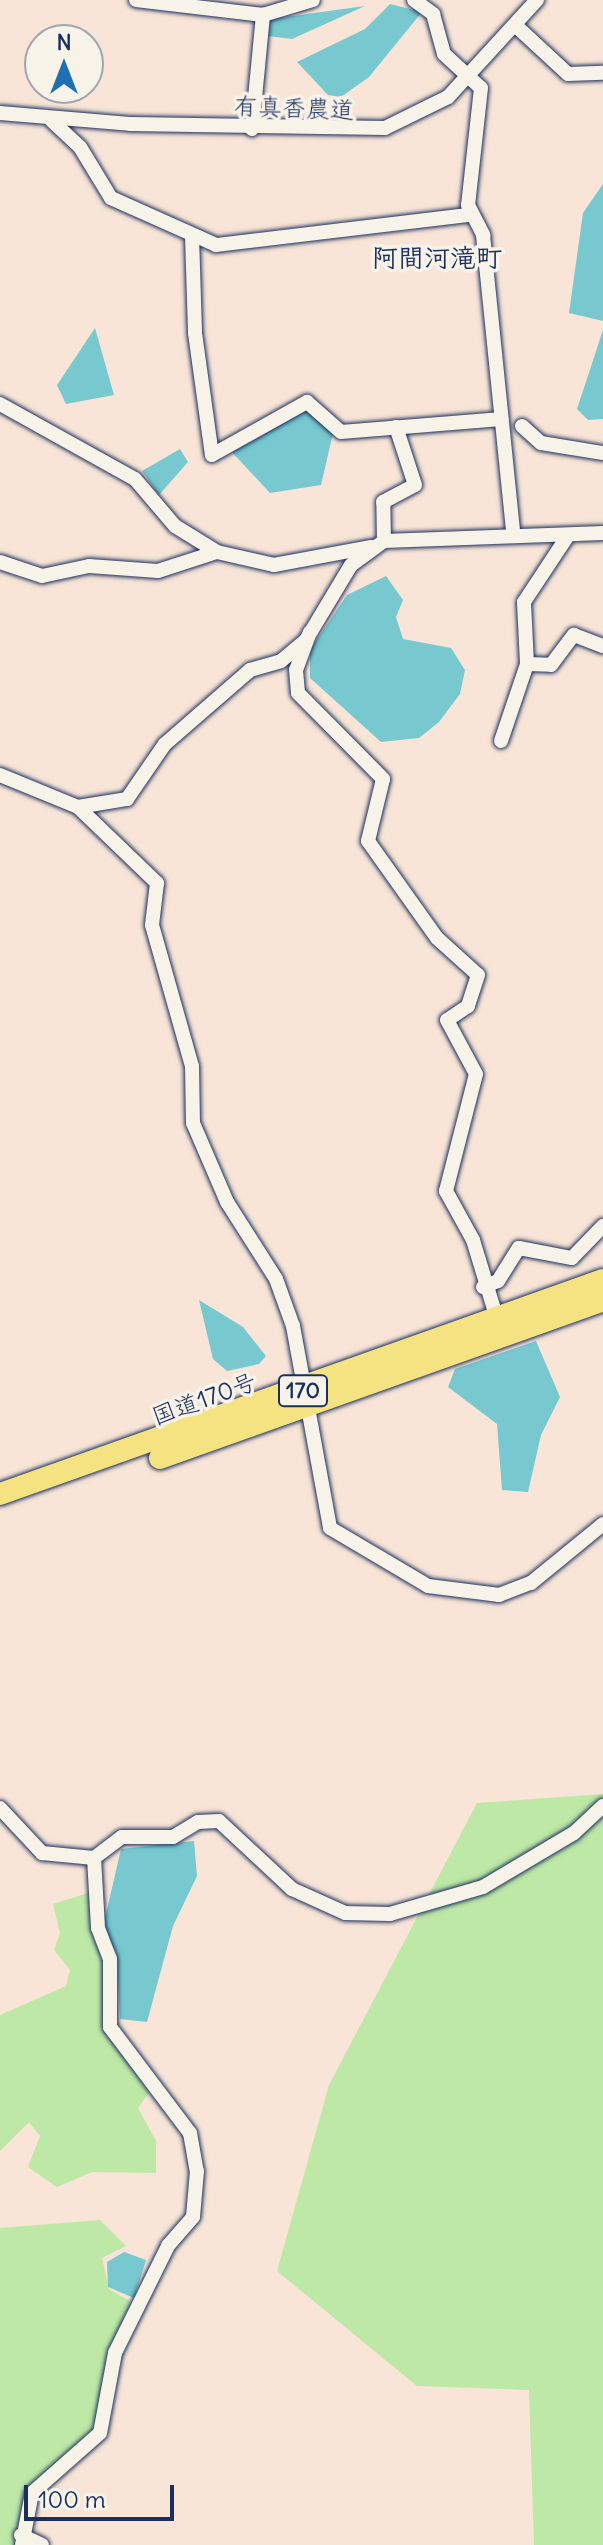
<!DOCTYPE html>
<html>
<head>
<meta charset="utf-8">
<style>
  body { margin:0 }
  #map { position:relative; width:603px; height:2545px; overflow:hidden; background:#f8e5d7; font-family:Delius,"Klee One",sans-serif }
  div>[style] { position:absolute }
  .green>* { inset:0; background:#bde8a6 }
  .water>* { inset:0; background:#77c9cf }
  .roads { filter:drop-shadow(0 0 2px #1b2f5e) drop-shadow(0 0 2px #1b2f5e) }
  .minor>* { height:14px; margin:-7px; padding:0 7px; transform-origin:7px; border-radius:7px; background:#f7f3e8 }
  .highway>* { height:22px; margin:-11px; padding:0 11px; transform-origin:11px; border-radius:11px; background:#f5e382 }
  span { translate:-50% -50%; white-space:nowrap; text-align:center; line-height:1.15; -webkit-text-stroke:7px #f7f3e8; paint-order:stroke }
  .shield-label span { padding:2px 6px; background:#f7f3e8; border:2px solid; border-radius:6px; -webkit-text-stroke-width:0 }
  .shield-label { font-size:22px; color:#1b2f5e; font-weight:700 }
  .street-label { font-size:24px; color:#1b2f5e }
  .neighbourhood-label { font-size:26px; color:#1b2f5e; font-weight:700 }
  .north { position:absolute; left:24px; top:24px; width:80px; height:80px; box-sizing:border-box; background:#f7f3e8; border:2px solid #9fa5b1; border-radius:50%; rotate:0deg; font-size:22px; font-weight:700; line-height:32px; text-align:center; color:#1b2f5e }
  .north::after { content:''; display:block; margin:auto; width:28px; height:36px; background:#1f6fb2; clip-path:polygon(50% 0,100% 100%,50% 72%,0 100%) }
  .scale { position:absolute; left:24px; top:2485px; width:150px; height:36px; box-sizing:border-box; border:4px solid #1b2f5e; border-top:0; padding-left:10px; font-size:24px; line-height:28px; white-space:nowrap; color:#1b2f5e; -webkit-text-stroke:6px #f7f3e8; paint-order:stroke }
</style>
</head>
<body>
<div id="map">
  <div class="green">
    <div style="clip-path:polygon(603px 1794px,603px 2545px,534px 2545px,529px 2390px,417px 2386px,277px 2271px,329px 2085px,477px 1803px)"></div>
    <div style="clip-path:polygon(91px 1892px,93px 1936px,110px 1959px,110px 2027px,156px 2083px,138px 2108px,156px 2141px,156px 2173px,92px 2172px,57px 2187px,28px 2167px,40px 2136px,29px 2122px,0 2151px,0 2015px,66px 1986px,70px 1970px,54px 1950px,60px 1933px,53px 1904px)"></div>
    <div style="clip-path:polygon(100px 2220px,126px 2246px,102px 2258px,109px 2289px,133px 2303px,104px 2420px,26px 2502px,33px 2545px,0 2545px,0 2228px)"></div>
  </div>
  <div class="water">
    <div style="clip-path:polygon(390px 4px,422px 12px,369px 77px,341px 97px,328px 95px,297px 62px,365px 29px)"></div>
    <div style="clip-path:polygon(365px 6px,292px 39px,268px 36px,271px 19px)"></div>
    <div style="clip-path:polygon(603px 184px,603px 321px,569px 313px,583px 213px)"></div>
    <div style="clip-path:polygon(95px 328px,114px 395px,66px 404px,57px 385px)"></div>
    <div style="clip-path:polygon(603px 330px,603px 419px,588px 420px,577px 409px)"></div>
    <div style="clip-path:polygon(304px 405px,333px 433px,321px 485px,270px 493px,229px 449px)"></div>
    <div style="clip-path:polygon(180px 449px,188px 462px,159px 495px,142px 471px)"></div>
    <div style="clip-path:polygon(386px 576px,403px 600px,396px 617px,403px 639px,451px 648px,465px 670px,460px 694px,439px 722px,419px 738px,381px 742px,310px 678px,310px 650px,347px 595px)"></div>
    <div style="clip-path:polygon(199px 1300px,243px 1327px,266px 1356px,259px 1364px,227px 1371px,213px 1359px)"></div>
    <div style="clip-path:polygon(536px 1341px,560px 1397px,541px 1435px,528px 1492px,502px 1490px,497px 1424px,448px 1387px,455px 1369px)"></div>
    <div style="clip-path:polygon(194px 1841px,197px 1876px,173px 1926px,147px 2022px,120px 2019px,117px 1954px,103px 1927px,121px 1849px)"></div>
    <div style="clip-path:polygon(124px 2252px,146px 2260px,134px 2298px,108px 2287px,107px 2262px)"></div>
  </div>
  <div class="roads">
    <div class="minor">
      <div style="left:136px;top:0;width:128px;rotate:6.7deg"></div>
      <div style="left:414px;top:0;width:24px;rotate:36deg"></div>
      <div style="left:433px;top:14px;width:41px;rotate:74.6deg"></div>
      <div style="left:444px;top:54px;width:50px;rotate:42.6deg"></div>
      <div style="left:481px;top:88px;width:118px;rotate:96.3deg"></div>
      <div style="left:468px;top:205px;width:34px;rotate:63deg"></div>
      <div style="left:483px;top:235px;width:299px;rotate:84.2deg"></div>
      <div style="left:515px;top:25px;width:72px;rotate:42.8deg"></div>
      <div style="left:568px;top:74px;width:35px;rotate:-2deg"></div>
      <div style="left:0;top:113px;width:130px;rotate:4.8deg"></div>
      <div style="left:130px;top:124px;width:255px;rotate:0.9deg"></div>
      <div style="left:385px;top:128px;width:70px;rotate:-26.2deg"></div>
      <div style="left:448px;top:97px;width:132px;rotate:-47.5deg"></div>
      <div style="left:52px;top:121px;width:38px;rotate:43deg"></div>
      <div style="left:80px;top:147px;width:60px;rotate:58.7deg"></div>
      <div style="left:111px;top:198px;width:115px;rotate:24.1deg"></div>
      <div style="left:216px;top:245px;width:255px;rotate:-6.8deg"></div>
      <div style="left:252px;top:129px;width:115px;rotate:-84.5deg"></div>
      <div style="left:263px;top:15px;width:52px;rotate:-16.7deg"></div>
      <div style="left:192px;top:236px;width:97px;rotate:88.2deg"></div>
      <div style="left:195px;top:333px;width:123px;rotate:82.1deg"></div>
      <div style="left:212px;top:455px;width:109px;rotate:-29.2deg"></div>
      <div style="left:307px;top:402px;width:45px;rotate:41.4deg"></div>
      <div style="left:341px;top:432px;width:161px;rotate:-4.6deg"></div>
      <div style="left:0;top:404px;width:154px;rotate:29.1deg"></div>
      <div style="left:135px;top:479px;width:62px;rotate:49.6deg"></div>
      <div style="left:175px;top:526px;width:49px;rotate:31.8deg"></div>
      <div style="left:217px;top:552px;width:58px;rotate:12.8deg"></div>
      <div style="left:274px;top:565px;width:99px;rotate:-10.5deg"></div>
      <div style="left:522px;top:426px;width:25px;rotate:42deg"></div>
      <div style="left:541px;top:443px;width:63px;rotate:9.2deg"></div>
      <div style="left:384px;top:541px;width:39px;rotate:-91deg"></div>
      <div style="left:383px;top:502px;width:36px;rotate:-28deg"></div>
      <div style="left:415px;top:485px;width:61px;rotate:-108.1deg"></div>
      <div style="left:0;top:562px;width:44px;rotate:18.4deg"></div>
      <div style="left:42px;top:576px;width:48px;rotate:-12deg"></div>
      <div style="left:89px;top:566px;width:69px;rotate:4.1deg"></div>
      <div style="left:158px;top:571px;width:62px;rotate:-17.9deg"></div>
      <div style="left:310px;top:632px;width:40px;rotate:110.2deg"></div>
      <div style="left:296px;top:670px;width:23px;rotate:85deg"></div>
      <div style="left:298px;top:693px;width:121px;rotate:45.3deg"></div>
      <div style="left:383px;top:779px;width:64px;rotate:103.6deg"></div>
      <div style="left:368px;top:841px;width:119px;rotate:54.6deg"></div>
      <div style="left:437px;top:938px;width:55px;rotate:42.1deg"></div>
      <div style="left:478px;top:975px;width:33px;rotate:108deg"></div>
      <div style="left:468px;top:1006px;width:25px;rotate:146deg"></div>
      <div style="left:447px;top:1020px;width:61px;rotate:61.8deg"></div>
      <div style="left:476px;top:1074px;width:121px;rotate:104.4deg"></div>
      <div style="left:446px;top:1191px;width:56px;rotate:61.1deg"></div>
      <div style="left:473px;top:1240px;width:83px;rotate:73.1deg"></div>
      <div style="left:527px;top:664px;width:24px;rotate:2deg"></div>
      <div style="left:551px;top:665px;width:38px;rotate:-53deg"></div>
      <div style="left:574px;top:635px;width:31px;rotate:21deg"></div>
      <div style="left:501px;top:741px;width:81px;rotate:-71.3deg"></div>
      <div style="left:527px;top:664px;width:62px;rotate:-92.8deg"></div>
      <div style="left:524px;top:602px;width:78px;rotate:-56.5deg"></div>
      <div style="left:0;top:775px;width:84px;rotate:22.3deg"></div>
      <div style="left:78px;top:807px;width:50px;rotate:-9.3deg"></div>
      <div style="left:127px;top:799px;width:67px;rotate:-55.4deg"></div>
      <div style="left:165px;top:744px;width:113px;rotate:-41deg"></div>
      <div style="left:250px;top:670px;width:32px;rotate:-16deg"></div>
      <div style="left:281px;top:661px;width:33px;rotate:-40deg"></div>
      <div style="left:306px;top:640px;width:87px;rotate:-59deg"></div>
      <div style="left:351px;top:565px;width:41px;rotate:-36deg"></div>
      <div style="left:384px;top:541px;width:219px;rotate:-2.1deg"></div>
      <div style="left:78px;top:807px;width:110px;rotate:43.9deg"></div>
      <div style="left:157px;top:883px;width:42px;rotate:96.8deg"></div>
      <div style="left:152px;top:925px;width:147px;rotate:74.2deg"></div>
      <div style="left:192px;top:1066px;width:57px;rotate:89deg"></div>
      <div style="left:193px;top:1123px;width:86px;rotate:66.7deg"></div>
      <div style="left:227px;top:1202px;width:91px;rotate:57.5deg"></div>
      <div style="left:276px;top:1279px;width:50px;rotate:70.1deg"></div>
      <div style="left:293px;top:1326px;width:205px;rotate:79.6deg"></div>
      <div style="left:330px;top:1528px;width:114px;rotate:30.6deg"></div>
      <div style="left:428px;top:1586px;width:72px;rotate:7.2deg"></div>
      <div style="left:499px;top:1595px;width:34px;rotate:-21deg"></div>
      <div style="left:531px;top:1583px;width:93px;rotate:-39.3deg"></div>
      <div style="left:483px;top:1287px;width:16px;rotate:-22deg"></div>
      <div style="left:498px;top:1281px;width:39px;rotate:-58deg"></div>
      <div style="left:519px;top:1248px;width:54px;rotate:10.7deg"></div>
      <div style="left:572px;top:1258px;width:45px;rotate:-45.9deg"></div>
      <div style="left:0;top:1808px;width:62px;rotate:47deg"></div>
      <div style="left:42px;top:1853px;width:52px;rotate:5.5deg"></div>
      <div style="left:94px;top:1858px;width:70px;rotate:86.7deg"></div>
      <div style="left:98px;top:1928px;width:33px;rotate:69deg"></div>
      <div style="left:110px;top:1959px;width:68px;rotate:90deg"></div>
      <div style="left:110px;top:2027px;width:133px;rotate:53deg"></div>
      <div style="left:190px;top:2133px;width:39px;rotate:80deg"></div>
      <div style="left:197px;top:2171px;width:46px;rotate:95deg"></div>
      <div style="left:193px;top:2217px;width:38px;rotate:131deg"></div>
      <div style="left:168px;top:2246px;width:119px;rotate:116.4deg"></div>
      <div style="left:115px;top:2353px;width:81px;rotate:100.6deg"></div>
      <div style="left:100px;top:2433px;width:91px;rotate:138.6deg"></div>
      <div style="left:32px;top:2493px;width:53px;rotate:100.9deg"></div>
      <div style="left:94px;top:1858px;width:35px;rotate:-37deg"></div>
      <div style="left:122px;top:1837px;width:51px"></div>
      <div style="left:173px;top:1837px;width:29px;rotate:-31deg"></div>
      <div style="left:198px;top:1822px;width:21px;rotate:-3deg"></div>
      <div style="left:219px;top:1821px;width:100px;rotate:43deg"></div>
      <div style="left:292px;top:1889px;width:58px;rotate:24.4deg"></div>
      <div style="left:345px;top:1913px;width:45px;rotate:1.3deg"></div>
      <div style="left:390px;top:1914px;width:97px;rotate:-16.2deg"></div>
      <div style="left:483px;top:1887px;width:106px;rotate:-30.7deg"></div>
      <div style="left:574px;top:1833px;width:40px;rotate:-43deg"></div>
      <div style="left:21px;top:2535px;width:23px;rotate:25deg"></div>
    </div>
    <div class="highway">
      <div style="left:160px;top:1458px;width:470px;rotate:-19.6deg"></div>
      <div style="left:0;top:1494px;width:640px;rotate:-19.54deg"></div>
    </div>
  </div>
  <div class="shield-label">
    <span style="left:303px;top:1391px">170</span>
  </div>
  <div class="street-label">
    <span style="left:294px;top:108px;rotate:2deg">有真香農道</span>
    <span style="left:204px;top:1399px;rotate:-20deg">国道170号</span>
  </div>
  <div class="neighbourhood-label">
    <span style="left:437px;top:258px">阿間河滝町</span>
  </div>
  <div class="north">N</div>
  <div class="scale">100 m</div>
</div>
</body>
</html>
